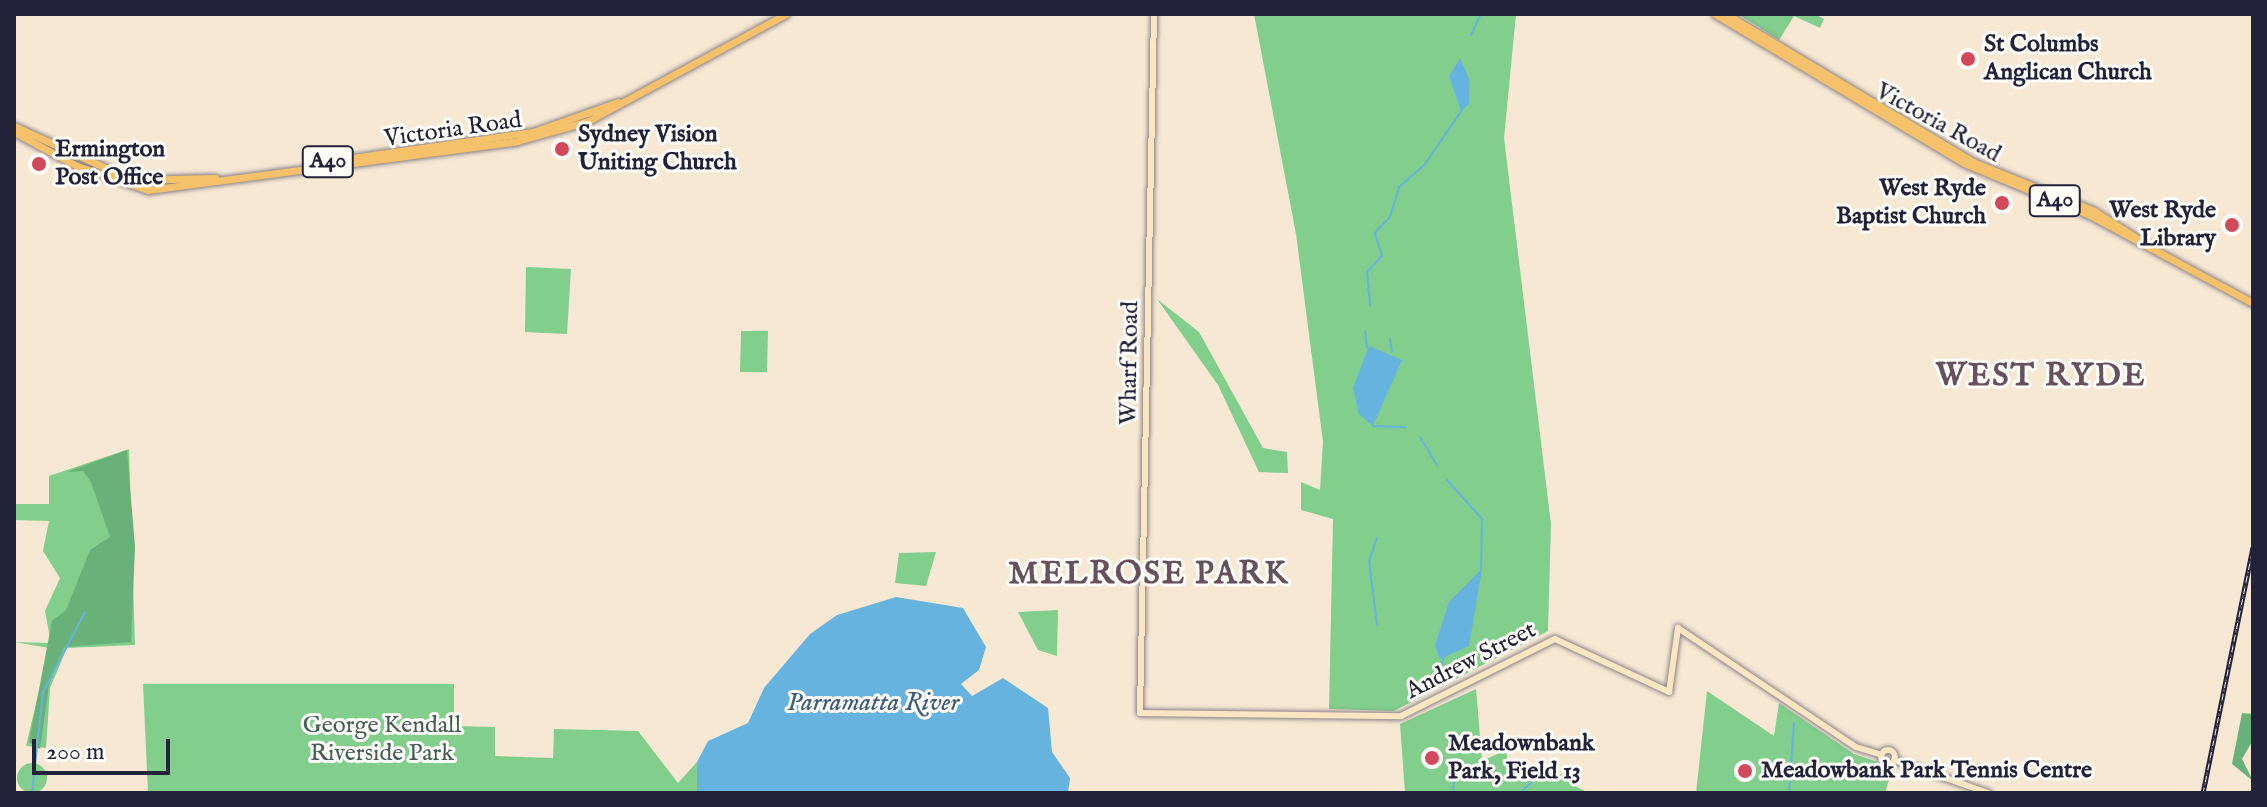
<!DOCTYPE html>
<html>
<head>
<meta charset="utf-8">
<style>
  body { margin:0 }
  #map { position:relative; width:2267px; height:807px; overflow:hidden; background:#f7e8d4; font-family:"IM FELL English",serif }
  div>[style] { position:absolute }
  .green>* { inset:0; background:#81ce8d }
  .round { border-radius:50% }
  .forest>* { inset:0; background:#68b178 }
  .water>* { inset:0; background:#67b3e0 }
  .stream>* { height:2px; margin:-1px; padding:0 1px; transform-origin:1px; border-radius:1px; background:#67b3e0 }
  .roads { filter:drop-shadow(0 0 2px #8c8588) drop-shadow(0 0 2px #8c8588) }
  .secondary>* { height:6px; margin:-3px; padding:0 3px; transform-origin:3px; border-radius:3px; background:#fbe6c4 }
  .secondary>.ring { margin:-3px; padding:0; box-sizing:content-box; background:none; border:6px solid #fbe6c4; border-radius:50% }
  .trunk>* { height:7px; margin:-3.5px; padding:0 3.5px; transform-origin:3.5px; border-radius:3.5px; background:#f5c16b }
  .rail>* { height:5px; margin-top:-2.5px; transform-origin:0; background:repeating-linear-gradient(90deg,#fdfcf7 0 6px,#22223b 0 12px); box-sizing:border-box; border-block:2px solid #22223b }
  .dots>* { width:22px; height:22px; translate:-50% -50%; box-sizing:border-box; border:4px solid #fdfcf7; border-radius:50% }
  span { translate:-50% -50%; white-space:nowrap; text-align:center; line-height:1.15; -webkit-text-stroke:6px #fdfcf7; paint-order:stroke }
  .shield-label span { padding:2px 6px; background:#fdfcf7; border:2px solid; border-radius:6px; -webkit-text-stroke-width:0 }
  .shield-label { font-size:22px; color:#22223b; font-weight:700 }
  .poi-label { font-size:24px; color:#22223b; font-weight:700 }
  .left { translate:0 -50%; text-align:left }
  .right { translate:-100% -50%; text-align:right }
  .street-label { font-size:24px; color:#22223b }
  .park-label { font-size:24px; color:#435e58 }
  .water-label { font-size:26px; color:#3e5c7d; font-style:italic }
  .district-label { font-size:32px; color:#66515d; font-weight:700; letter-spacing:2px }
  .frame { position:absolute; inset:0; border:16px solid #22223b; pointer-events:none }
  .scale { position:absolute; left:32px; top:739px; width:138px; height:36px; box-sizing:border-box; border:4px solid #22223b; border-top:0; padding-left:10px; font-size:24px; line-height:28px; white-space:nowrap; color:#22223b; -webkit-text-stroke:6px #fdfcf7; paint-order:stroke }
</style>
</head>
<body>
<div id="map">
  <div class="green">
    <div style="clip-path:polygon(1254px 14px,1516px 14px,1504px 138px,1551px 524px,1548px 631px,1394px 711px,1329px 709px,1333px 519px,1301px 510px,1301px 482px,1320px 490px,1323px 442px,1296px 234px)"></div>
    <div style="clip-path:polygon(1738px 14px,1815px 14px,1824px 19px,1820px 28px,1794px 16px,1779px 40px)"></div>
    <div style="clip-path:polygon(526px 267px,571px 269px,567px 334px,525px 332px)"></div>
    <div style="clip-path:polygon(1157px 299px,1199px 332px,1263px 448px,1287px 452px,1288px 473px,1259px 472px,1218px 385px)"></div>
    <div style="clip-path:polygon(741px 331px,768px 331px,767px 372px,740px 372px)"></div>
    <div style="clip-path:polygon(129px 449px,135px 645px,67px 648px,50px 688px,46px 748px,26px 746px,49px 648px,14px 642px,51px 643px,45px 611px,60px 578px,43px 551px,49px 521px,14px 520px,14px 504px,49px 504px,49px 476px)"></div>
    <div style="clip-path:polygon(936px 552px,926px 586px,895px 583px,899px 553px)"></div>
    <div style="clip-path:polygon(1058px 610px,1057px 656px,1038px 650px,1018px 612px)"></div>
    <div style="clip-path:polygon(143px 684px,454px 684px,454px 726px,495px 727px,495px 756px,553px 758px,554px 729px,638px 731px,678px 783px,697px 762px,697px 793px,148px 793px)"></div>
    <div style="clip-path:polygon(1476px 689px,1482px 761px,1506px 750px,1510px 779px,1567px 774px,1569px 783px,1589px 793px,1405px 793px,1400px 724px)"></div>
    <div style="clip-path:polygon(1707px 691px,1774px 736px,1779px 703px,1854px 754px,1893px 767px,1885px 793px,1696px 793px)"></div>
    <div class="round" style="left:17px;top:763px;width:30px;height:30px"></div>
  </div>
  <div class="forest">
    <div style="clip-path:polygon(127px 450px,135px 547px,131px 642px,64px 647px,49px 685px,40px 749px,29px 742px,52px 621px,66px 610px,90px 550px,110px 537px,91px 482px,83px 471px,67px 472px)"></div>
    <div style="clip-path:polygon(2242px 713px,2253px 714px,2253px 740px,2242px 759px,2253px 781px,2232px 764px)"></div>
  </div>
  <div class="water">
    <div style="clip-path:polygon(1460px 58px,1470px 81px,1469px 104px,1461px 111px,1449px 76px)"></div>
    <div style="clip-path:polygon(1369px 346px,1402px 360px,1373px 426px,1359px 414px,1353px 388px)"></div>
    <div style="clip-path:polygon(1482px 569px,1469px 646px,1440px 659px,1435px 645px,1449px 602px)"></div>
    <div style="clip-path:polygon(896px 597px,963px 608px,986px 647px,979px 670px,961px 684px,972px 696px,1003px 678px,1048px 708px,1052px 752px,1070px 778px,1068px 793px,697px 793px,697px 762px,708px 741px,748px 723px,764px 688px,810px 634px,837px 615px)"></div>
  </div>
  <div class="stream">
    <div style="left:1471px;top:35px;width:23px;rotate:-65deg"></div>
    <div style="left:1370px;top:305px;width:33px;rotate:-95deg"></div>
    <div style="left:1367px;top:272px;width:22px;rotate:-47deg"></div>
    <div style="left:1382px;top:256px;width:24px;rotate:-107deg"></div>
    <div style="left:1375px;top:233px;width:22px;rotate:-47deg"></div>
    <div style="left:1390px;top:217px;width:31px;rotate:-73deg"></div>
    <div style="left:1399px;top:187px;width:35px;rotate:-41deg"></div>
    <div style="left:1425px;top:164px;width:65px;rotate:-55.6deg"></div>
    <div style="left:1365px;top:331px;width:17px;rotate:83deg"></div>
    <div style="left:1390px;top:339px;width:13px;rotate:81deg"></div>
    <div style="left:1373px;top:426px;width:33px;rotate:2deg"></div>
    <div style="left:1420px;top:437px;width:33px;rotate:59deg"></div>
    <div style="left:1447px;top:480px;width:52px;rotate:48.1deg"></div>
    <div style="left:1482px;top:519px;width:51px;rotate:91.1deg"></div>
    <div style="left:1377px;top:625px;width:64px;rotate:-97.1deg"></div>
    <div style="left:1369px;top:561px;width:24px;rotate:-71deg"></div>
    <div style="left:1438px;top:675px;width:19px;rotate:-72deg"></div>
    <div style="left:32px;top:793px;width:102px;rotate:-83.8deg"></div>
    <div style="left:43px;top:692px;width:90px;rotate:-62.3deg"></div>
    <div style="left:1453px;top:793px;width:15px;rotate:-86deg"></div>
    <div style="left:1520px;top:793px;width:19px;rotate:-43deg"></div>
    <div style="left:1789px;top:793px;width:70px;rotate:-85.9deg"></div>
  </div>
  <div class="roads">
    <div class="secondary">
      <div style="left:1154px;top:14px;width:699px;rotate:91.15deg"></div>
      <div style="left:1140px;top:713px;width:261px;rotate:0.7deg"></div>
      <div style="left:1401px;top:716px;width:172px;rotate:-26.6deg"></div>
      <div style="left:1555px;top:639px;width:126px;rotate:24.9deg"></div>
      <div style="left:1669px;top:692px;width:65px;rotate:-82deg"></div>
      <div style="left:1678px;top:628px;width:214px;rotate:33.8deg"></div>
      <div style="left:1856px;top:747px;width:27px;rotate:17deg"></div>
      <div class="ring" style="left:1881px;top:750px;width:8px;height:8px"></div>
      <div style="left:1894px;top:760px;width:100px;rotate:19.3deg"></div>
    </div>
    <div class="trunk">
      <div style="left:1715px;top:14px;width:290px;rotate:30.9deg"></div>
      <div style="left:1964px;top:163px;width:136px;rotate:22.4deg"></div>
      <div style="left:2090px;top:215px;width:185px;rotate:28.4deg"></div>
      <div style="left:1726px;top:14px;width:288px;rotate:30.9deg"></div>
      <div style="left:1973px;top:162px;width:131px;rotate:22deg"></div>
      <div style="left:2094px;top:211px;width:69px;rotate:32.5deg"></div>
      <div style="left:14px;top:126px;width:130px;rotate:24.6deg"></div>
      <div style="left:132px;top:180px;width:83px;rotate:-1.4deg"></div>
      <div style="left:14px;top:132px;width:72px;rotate:28.4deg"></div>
      <div style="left:77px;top:166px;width:75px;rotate:18.7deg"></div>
      <div style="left:148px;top:190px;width:369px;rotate:-7.5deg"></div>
      <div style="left:514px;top:142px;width:77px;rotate:-15.8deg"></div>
      <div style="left:588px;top:121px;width:225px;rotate:-28.4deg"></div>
      <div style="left:338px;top:160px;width:197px;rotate:-8.2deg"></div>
      <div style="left:533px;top:132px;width:90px;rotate:-19.4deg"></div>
    </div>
  </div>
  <div class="rail">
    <div style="left:2203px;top:793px;width:251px;rotate:-78.5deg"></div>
  </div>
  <div class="dots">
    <div style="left:1968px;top:59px;background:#d1495b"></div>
    <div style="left:562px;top:149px;background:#d1495b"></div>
    <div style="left:39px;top:164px;background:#d1495b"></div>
    <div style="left:2002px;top:203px;background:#d1495b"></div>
    <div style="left:2232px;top:225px;background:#d1495b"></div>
    <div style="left:1432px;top:758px;background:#d1495b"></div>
    <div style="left:1745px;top:771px;background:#d1495b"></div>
  </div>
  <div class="shield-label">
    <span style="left:328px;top:162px">A40</span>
    <span style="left:2055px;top:201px">A40</span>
  </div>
  <div class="poi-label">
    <span class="left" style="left:1984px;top:59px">St Columbs<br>Anglican Church</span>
    <span class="left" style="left:578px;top:149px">Sydney Vision<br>Uniting Church</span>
    <span class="left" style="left:55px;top:164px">Ermington<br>Post Office</span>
    <span class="right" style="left:1986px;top:203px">West Ryde<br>Baptist Church</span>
    <span class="right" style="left:2216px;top:225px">West Ryde<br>Library</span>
    <span class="left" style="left:1448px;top:758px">Meadownbank<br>Park, Field 13</span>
    <span class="left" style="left:1761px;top:771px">Meadowbank Park Tennis Centre</span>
  </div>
  <div class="street-label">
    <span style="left:1938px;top:123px;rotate:29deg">Victoria Road</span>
    <span style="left:453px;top:130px;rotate:-8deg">Victoria Road</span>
    <span style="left:1130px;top:363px;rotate:-89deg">Wharf Road</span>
    <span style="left:1471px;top:661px;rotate:-27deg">Andrew Street</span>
  </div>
  <div class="park-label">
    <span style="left:382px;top:740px">George Kendall<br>Riverside Park</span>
  </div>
  <div class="water-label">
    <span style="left:873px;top:703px">Parramatta River</span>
  </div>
  <div class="district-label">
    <span style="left:2041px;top:377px">WEST RYDE</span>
    <span style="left:1149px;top:575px">MELROSE PARK</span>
  </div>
  <div class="frame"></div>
  <div class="scale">200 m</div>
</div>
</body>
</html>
